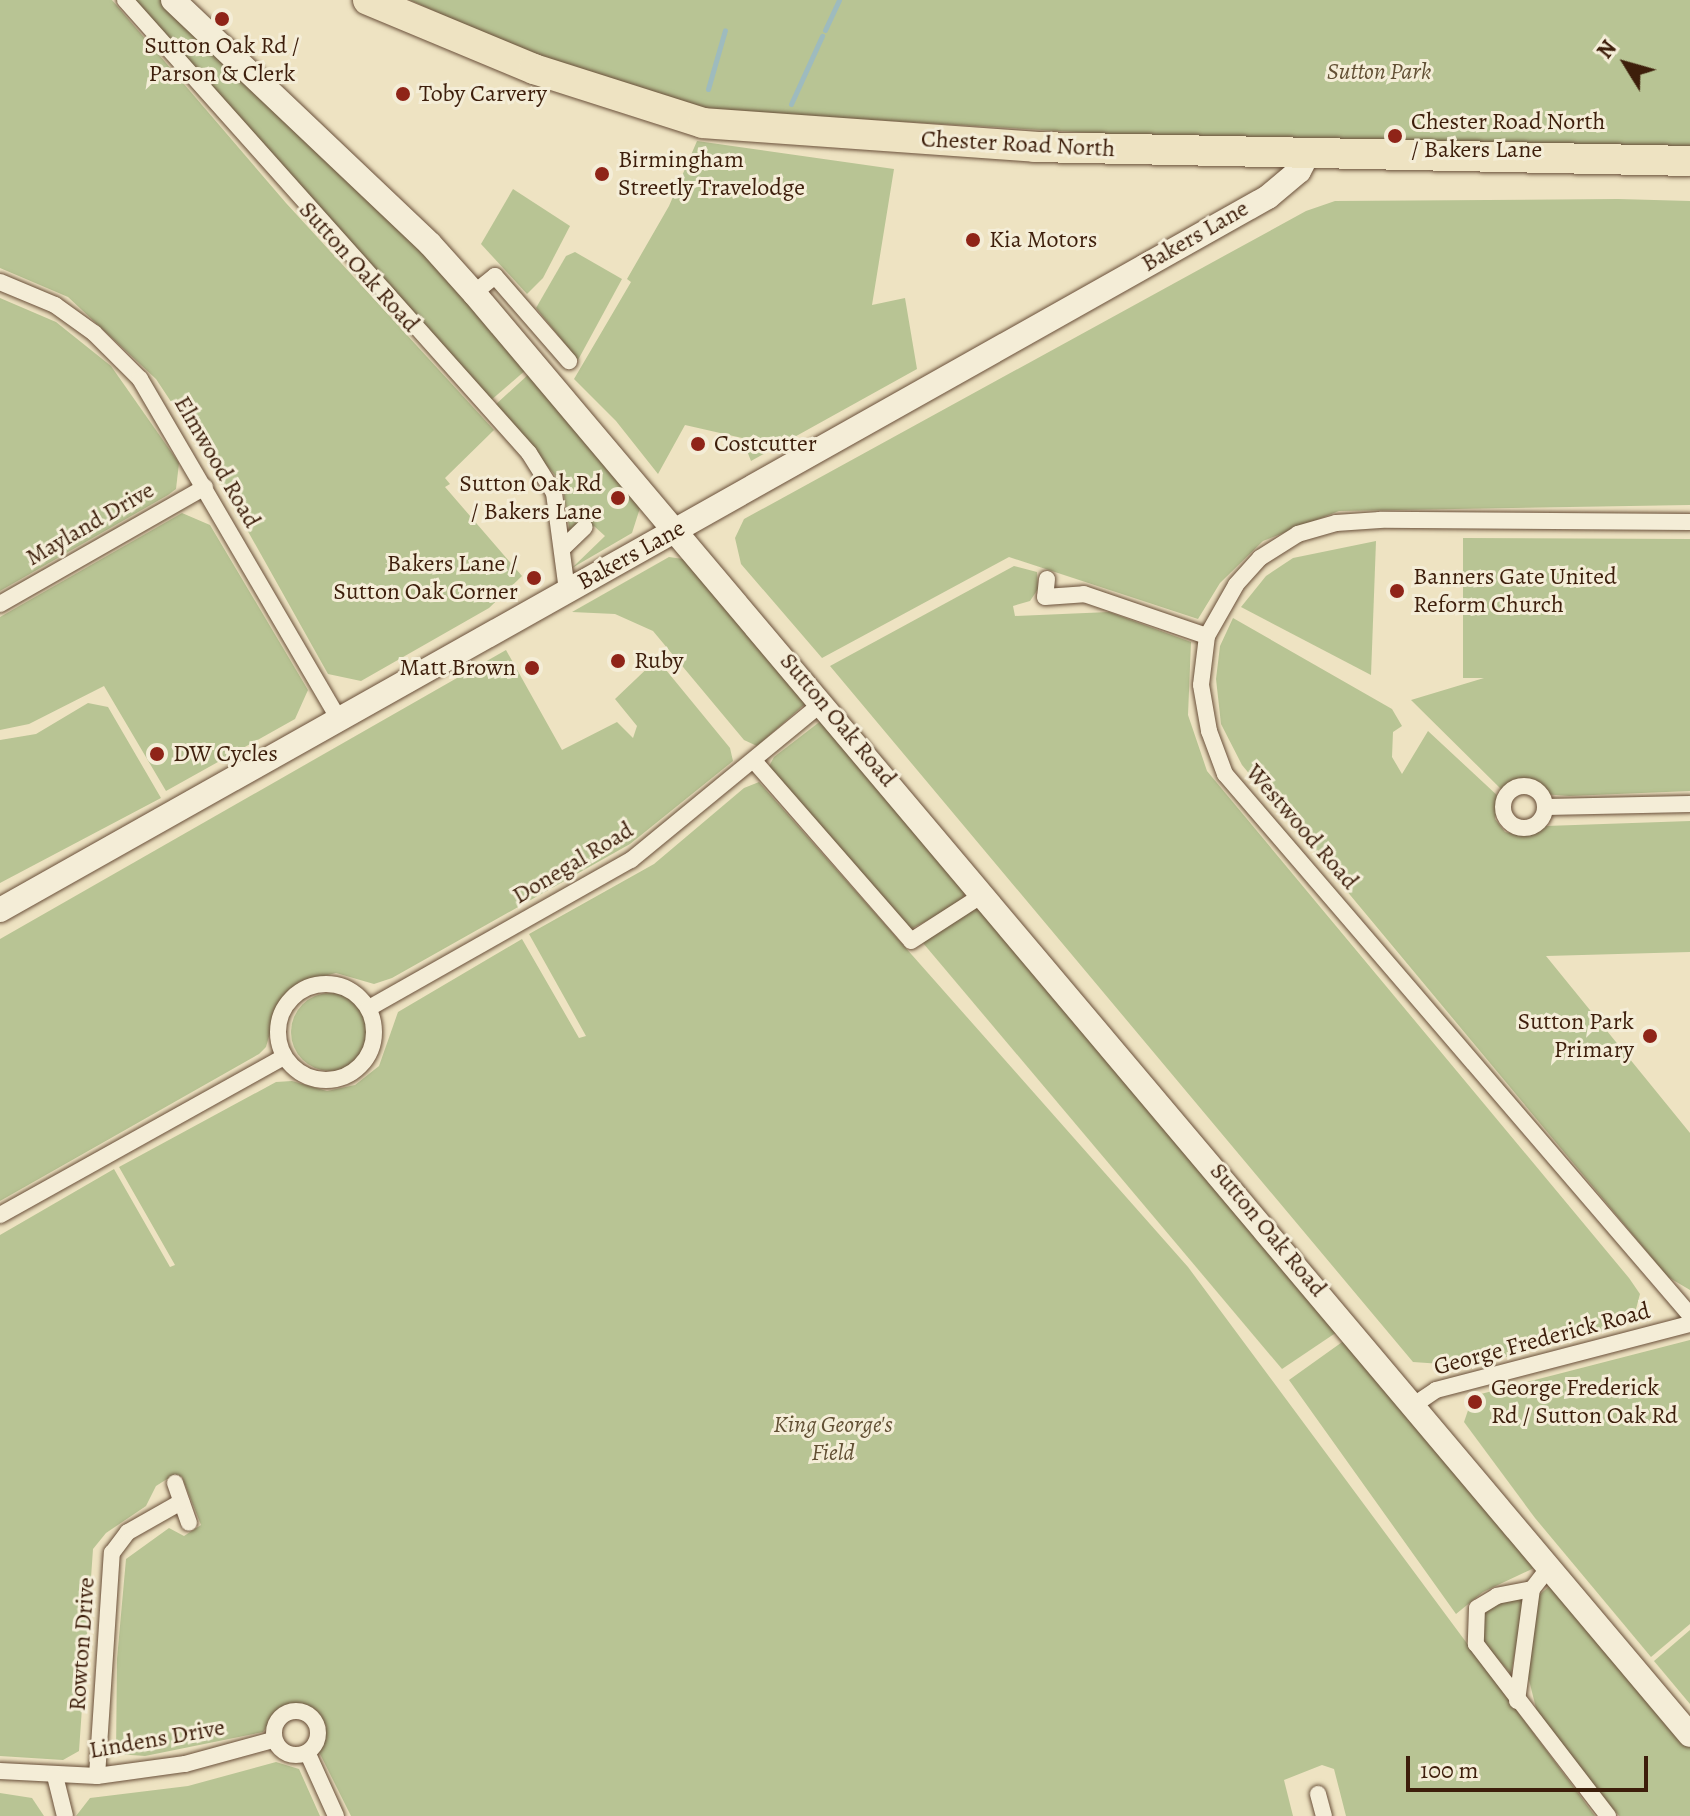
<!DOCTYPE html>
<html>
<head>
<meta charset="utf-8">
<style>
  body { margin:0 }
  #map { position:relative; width:1690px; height:1816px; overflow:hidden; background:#eee3c2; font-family:Alegreya,serif }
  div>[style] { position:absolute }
  .green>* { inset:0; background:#b8c494 }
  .round { border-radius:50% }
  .stream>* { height:5px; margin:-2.5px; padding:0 2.5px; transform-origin:2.5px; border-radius:2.5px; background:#9ebbbe }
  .roads { filter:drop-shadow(0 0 2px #694f39) drop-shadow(0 0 2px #694f39) }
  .street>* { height:16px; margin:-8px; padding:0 8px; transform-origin:8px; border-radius:8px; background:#f4edd7 }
  .street>.ring { margin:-8px; padding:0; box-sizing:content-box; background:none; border:16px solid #f4edd7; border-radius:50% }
  .secondary>* { height:24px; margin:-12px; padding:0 12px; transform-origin:12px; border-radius:12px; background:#f4edd7 }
  .highway>* { height:30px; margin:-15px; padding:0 15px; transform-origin:15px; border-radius:15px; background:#eee3c2 }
  .dots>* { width:22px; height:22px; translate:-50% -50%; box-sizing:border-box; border:4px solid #f4edd7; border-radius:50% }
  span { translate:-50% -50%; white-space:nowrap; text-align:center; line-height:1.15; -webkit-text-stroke:6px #f4edd7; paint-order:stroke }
  .poi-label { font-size:24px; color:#3d1e0b }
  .left { translate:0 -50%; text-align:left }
  .right { translate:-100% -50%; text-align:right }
  .park-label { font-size:24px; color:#625034; font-style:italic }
  .street-label { font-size:24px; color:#3d1e0b }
  .north { position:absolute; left:1586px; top:24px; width:80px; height:80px; -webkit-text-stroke:6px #f4edd7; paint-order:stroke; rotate:307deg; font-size:22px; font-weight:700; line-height:32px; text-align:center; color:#3d1e0b }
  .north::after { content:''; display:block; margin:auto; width:28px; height:36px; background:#3d1e0b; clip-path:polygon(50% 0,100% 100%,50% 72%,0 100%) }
  .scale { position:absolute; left:1406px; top:1756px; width:242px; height:36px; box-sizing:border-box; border:4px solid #3d1e0b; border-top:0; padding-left:10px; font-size:24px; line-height:28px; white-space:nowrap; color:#3d1e0b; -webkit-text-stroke:6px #f4edd7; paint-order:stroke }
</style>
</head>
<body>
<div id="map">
  <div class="green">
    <div style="clip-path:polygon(0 0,112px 0,286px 203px,494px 430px,445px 478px,450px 484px,445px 487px,522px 576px,489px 608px,361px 681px,328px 674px,199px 444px,156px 379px,68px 297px,0 268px)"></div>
    <div style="clip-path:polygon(133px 0,162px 0,408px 234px,527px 369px,490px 401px)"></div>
    <div style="clip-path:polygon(410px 0,1690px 0,1690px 147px,1300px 145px,702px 110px,557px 67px)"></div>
    <div style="clip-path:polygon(697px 141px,894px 169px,872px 305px,905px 298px,917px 369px,751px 461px,742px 438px,685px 425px,658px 474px,616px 421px,574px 379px,631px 282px,627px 279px,669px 206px)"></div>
    <div style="clip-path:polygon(513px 189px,570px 226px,543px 278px,527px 294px,481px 244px)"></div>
    <div style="clip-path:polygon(1618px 199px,1690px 201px,1690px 505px,1339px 511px,1263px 541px,1220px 583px,1198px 619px,1009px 557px,822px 658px,741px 564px,735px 538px,744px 519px,1306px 211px,1335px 201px)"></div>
    <div style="clip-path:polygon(575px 252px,622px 279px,578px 360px,536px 308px,566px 256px)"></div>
    <div style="clip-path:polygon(0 298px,56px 322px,111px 366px,179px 463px,176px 489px,168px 495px,0 591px)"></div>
    <div style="clip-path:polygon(530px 373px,640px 508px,632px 533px,572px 568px,605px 536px,594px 526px,582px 535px,570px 533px,562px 483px,494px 406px)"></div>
    <div style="clip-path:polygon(182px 513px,210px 525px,308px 690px,295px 719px,166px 791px,104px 686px,29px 724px,0 730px,0 617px)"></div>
    <div style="clip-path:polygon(1463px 538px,1690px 539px,1690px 791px,1569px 796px,1542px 794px,1525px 782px,1502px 790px,1411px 700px,1484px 678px,1463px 678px)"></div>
    <div style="clip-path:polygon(1376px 541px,1371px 675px,1241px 607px,1266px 576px,1293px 558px)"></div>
    <div style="clip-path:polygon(669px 557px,683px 559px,805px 704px,757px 746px,744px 740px,653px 631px,615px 614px,572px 612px)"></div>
    <div style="clip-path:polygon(1014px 566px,1037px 572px,1038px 589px,1030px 601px,1013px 606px,1015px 616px,1109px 612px,1191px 642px,1188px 715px,1207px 771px,1629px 1278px,1640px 1294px,1632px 1324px,1471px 1366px,1413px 1362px,830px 666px)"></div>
    <div style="clip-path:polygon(1233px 618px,1392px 709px,1402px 726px,1393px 732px,1392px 757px,1402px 774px,1428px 731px,1499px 797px,1495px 819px,1505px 832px,1525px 836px,1546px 826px,1690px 821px,1690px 952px,1546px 956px,1690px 1133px,1690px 1290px,1668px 1277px,1242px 765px,1221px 724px,1216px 679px,1220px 646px)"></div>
    <div style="clip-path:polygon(506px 650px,562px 750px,617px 722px,633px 738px,637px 726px,615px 699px,657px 659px,730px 748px,733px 761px,630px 844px,392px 978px,374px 984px,336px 973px,299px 982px,278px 1005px,266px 1047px,259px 1054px,0 1201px,0 939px)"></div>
    <div style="clip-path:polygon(88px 703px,108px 707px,161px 798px,0 883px,0 740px,36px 734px)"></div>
    <div style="clip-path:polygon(822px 720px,966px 890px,961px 903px,907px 931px,768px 768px,774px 757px)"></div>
    <div style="clip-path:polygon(759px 782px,1188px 1267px,1595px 1816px,1346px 1816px,1334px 1769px,1322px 1765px,1284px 1780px,1293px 1816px,351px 1816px,319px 1752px,326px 1725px,309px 1706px,281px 1708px,263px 1732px,145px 1756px,116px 1754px,117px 1659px,126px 1559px,169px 1528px,184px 1536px,201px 1525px,182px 1477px,175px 1474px,156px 1486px,146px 1506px,106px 1533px,93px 1549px,79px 1751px,63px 1760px,0 1756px,0 1235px,114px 1169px,170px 1267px,175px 1265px,119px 1167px,276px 1082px,292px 1081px,327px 1091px,355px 1085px,379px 1066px,398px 1012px,522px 939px,579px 1038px,586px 1036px,529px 934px,654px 864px,744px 788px)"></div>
    <div style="clip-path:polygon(971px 908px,981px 909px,1340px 1330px,1282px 1369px,923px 943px,928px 934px)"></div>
    <div class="round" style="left:291px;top:993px;width:78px;height:78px"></div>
    <div style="clip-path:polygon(1345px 1340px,1537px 1565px,1532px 1569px,1483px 1592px,1456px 1614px,1289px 1380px)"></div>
    <div style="clip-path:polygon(1690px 1340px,1690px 1624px,1651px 1657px,1535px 1518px,1464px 1422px,1473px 1396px)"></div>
    <div style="clip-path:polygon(1551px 1585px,1690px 1747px,1690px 1816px,1619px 1816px,1538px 1716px,1527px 1672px,1539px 1595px)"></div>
    <div style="clip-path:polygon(1522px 1598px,1524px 1602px,1511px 1674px,1482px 1641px,1480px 1616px,1495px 1601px)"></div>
    <div style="clip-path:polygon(1690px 1630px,1690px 1704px,1654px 1661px)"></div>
    <div style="clip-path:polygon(276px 1762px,299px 1769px,320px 1816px,76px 1816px,90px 1798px,188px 1786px)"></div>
    <div style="clip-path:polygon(0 1793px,32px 1798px,44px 1816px,0 1816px)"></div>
  </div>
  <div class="stream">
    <div style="left:825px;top:30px;width:33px;rotate:-65deg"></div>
    <div style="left:708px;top:89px;width:61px;rotate:-73.9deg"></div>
    <div style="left:791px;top:104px;width:75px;rotate:-65.5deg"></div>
  </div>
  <div class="roads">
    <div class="street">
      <div style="left:125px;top:0;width:607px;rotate:48.27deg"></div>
      <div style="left:529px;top:453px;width:47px;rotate:58deg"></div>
      <div style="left:554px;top:493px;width:98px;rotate:82.4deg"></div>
      <div style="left:0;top:282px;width:60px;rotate:22.7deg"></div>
      <div style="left:55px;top:305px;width:48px;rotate:35.7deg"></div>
      <div style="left:94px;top:333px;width:65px;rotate:45deg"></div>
      <div style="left:140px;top:379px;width:394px;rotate:59.7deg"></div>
      <div style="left:474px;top:293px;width:27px;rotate:-39deg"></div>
      <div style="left:495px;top:276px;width:113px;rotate:49deg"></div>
      <div style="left:1690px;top:522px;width:310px;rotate:-179.6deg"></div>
      <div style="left:1380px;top:520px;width:44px;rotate:176.1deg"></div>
      <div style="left:1336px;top:523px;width:40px;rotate:164deg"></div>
      <div style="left:1298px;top:534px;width:45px;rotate:147.7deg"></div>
      <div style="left:1260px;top:558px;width:36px;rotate:132deg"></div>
      <div style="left:1236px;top:585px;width:59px;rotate:119.6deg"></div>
      <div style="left:1207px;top:636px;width:49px;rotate:97deg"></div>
      <div style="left:1201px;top:685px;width:47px;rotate:80.1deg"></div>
      <div style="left:1209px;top:731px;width:46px;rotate:69.6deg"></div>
      <div style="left:1225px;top:774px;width:713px;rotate:49.32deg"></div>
      <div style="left:563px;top:548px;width:30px;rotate:-44deg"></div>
      <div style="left:1047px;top:579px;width:18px;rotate:96deg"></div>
      <div style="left:1045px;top:597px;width:39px;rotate:-4deg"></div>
      <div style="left:1084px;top:594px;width:130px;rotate:18.9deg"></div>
      <div style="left:0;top:604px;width:236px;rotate:-29.7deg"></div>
      <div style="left:755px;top:762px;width:237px;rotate:48.9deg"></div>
      <div style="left:911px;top:941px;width:87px;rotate:-32.8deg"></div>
      <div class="ring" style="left:1503px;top:786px;width:26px;height:26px"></div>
      <div style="left:1546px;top:807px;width:144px;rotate:-1.2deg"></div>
      <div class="ring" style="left:278px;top:984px;width:80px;height:80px"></div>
      <div style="left:369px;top:1008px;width:301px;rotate:-29.5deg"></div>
      <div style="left:631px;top:860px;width:247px;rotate:-39.4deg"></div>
      <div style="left:0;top:1215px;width:325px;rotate:-29.1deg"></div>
      <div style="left:1411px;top:1407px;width:30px;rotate:-34deg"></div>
      <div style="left:1436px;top:1390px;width:262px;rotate:-14.6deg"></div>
      <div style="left:175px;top:1483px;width:42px;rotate:70.7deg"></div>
      <div style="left:1547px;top:1570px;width:24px;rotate:128deg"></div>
      <div style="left:1532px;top:1589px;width:36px;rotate:169deg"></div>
      <div style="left:1497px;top:1596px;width:23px;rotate:149deg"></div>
      <div style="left:1477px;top:1608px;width:36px;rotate:92deg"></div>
      <div style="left:1476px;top:1644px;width:217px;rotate:52.5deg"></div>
      <div style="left:1517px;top:1701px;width:113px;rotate:-82.4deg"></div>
      <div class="ring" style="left:274px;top:1711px;width:28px;height:28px"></div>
      <div style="left:308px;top:1754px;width:68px;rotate:65.7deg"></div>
      <div style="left:0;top:1771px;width:97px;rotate:3deg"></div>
      <div style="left:97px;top:1776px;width:89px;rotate:-7.8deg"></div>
      <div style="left:185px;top:1764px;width:91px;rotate:-15.3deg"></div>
      <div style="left:55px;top:1776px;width:41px;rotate:76deg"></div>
      <div style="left:97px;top:1776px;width:224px;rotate:-86.2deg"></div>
      <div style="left:112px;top:1553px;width:26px;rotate:-53deg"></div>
      <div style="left:128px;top:1532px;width:61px;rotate:-29.5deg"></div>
      <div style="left:1318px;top:1794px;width:23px;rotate:75deg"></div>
    </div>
    <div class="secondary">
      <div style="left:173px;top:0;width:354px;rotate:43.5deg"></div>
      <div style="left:430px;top:244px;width:66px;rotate:48.1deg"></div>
      <div style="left:474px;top:293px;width:1886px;rotate:49.86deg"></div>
      <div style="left:0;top:910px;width:1455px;rotate:-29.35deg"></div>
      <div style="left:1268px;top:197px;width:40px;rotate:-40deg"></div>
      <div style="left:1299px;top:171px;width:18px;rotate:-63deg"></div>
    </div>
    <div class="highway">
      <div style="left:368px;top:0;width:180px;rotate:22.6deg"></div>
      <div style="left:534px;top:69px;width:177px;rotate:17.7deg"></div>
      <div style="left:703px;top:123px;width:332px;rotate:4.1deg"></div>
      <div style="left:1034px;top:147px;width:656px;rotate:1.22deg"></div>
    </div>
  </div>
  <div class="dots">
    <div style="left:222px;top:19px;background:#8f2418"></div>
    <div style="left:403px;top:94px;background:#8f2418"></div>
    <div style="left:1395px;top:136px;background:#8f2418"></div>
    <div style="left:602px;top:174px;background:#8f2418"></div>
    <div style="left:973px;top:240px;background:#8f2418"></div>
    <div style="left:698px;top:444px;background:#8f2418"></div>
    <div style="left:618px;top:498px;background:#8f2418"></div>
    <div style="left:534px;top:578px;background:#8f2418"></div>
    <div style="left:1397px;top:591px;background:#8f2418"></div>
    <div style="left:618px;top:661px;background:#8f2418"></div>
    <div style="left:532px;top:668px;background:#8f2418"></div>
    <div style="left:157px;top:754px;background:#8f2418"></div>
    <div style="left:1650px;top:1036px;background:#8f2418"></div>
    <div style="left:1475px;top:1402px;background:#8f2418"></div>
  </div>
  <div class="poi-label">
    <span style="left:222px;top:60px">Sutton Oak Rd /<br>Parson &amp; Clerk</span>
    <span class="left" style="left:419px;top:94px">Toby Carvery</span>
    <span class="left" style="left:1411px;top:136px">Chester Road North<br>/ Bakers Lane</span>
    <span class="left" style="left:618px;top:174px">Birmingham<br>Streetly Travelodge</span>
    <span class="left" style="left:989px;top:240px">Kia Motors</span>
    <span class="left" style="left:714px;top:444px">Costcutter</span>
    <span class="right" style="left:602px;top:498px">Sutton Oak Rd<br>/ Bakers Lane</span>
    <span class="right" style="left:518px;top:578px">Bakers Lane /<br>Sutton Oak Corner</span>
    <span class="left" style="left:1413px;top:591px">Banners Gate United<br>Reform Church</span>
    <span class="left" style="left:634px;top:661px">Ruby</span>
    <span class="right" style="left:516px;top:668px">Matt Brown</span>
    <span class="left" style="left:173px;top:754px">DW Cycles</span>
    <span class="right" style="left:1634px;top:1036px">Sutton Park<br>Primary</span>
    <span class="left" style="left:1491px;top:1402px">George Frederick<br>Rd / Sutton Oak Rd</span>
  </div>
  <div class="park-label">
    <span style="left:1379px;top:72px">Sutton Park</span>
    <span style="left:833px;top:1439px">King George's<br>Field</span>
  </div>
  <div class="street-label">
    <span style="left:1018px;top:144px;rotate:3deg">Chester Road North</span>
    <span style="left:1195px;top:236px;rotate:-30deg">Bakers Lane</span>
    <span style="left:359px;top:267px;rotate:48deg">Sutton Oak Road</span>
    <span style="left:217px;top:462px;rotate:60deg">Elmwood Road</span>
    <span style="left:90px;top:524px;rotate:-30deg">Mayland Drive</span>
    <span style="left:631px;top:555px;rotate:-29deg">Bakers Lane</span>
    <span style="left:838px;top:720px;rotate:50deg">Sutton Oak Road</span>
    <span style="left:1302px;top:827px;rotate:49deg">Westwood Road</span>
    <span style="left:573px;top:863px;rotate:-31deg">Donegal Road</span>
    <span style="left:1268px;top:1230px;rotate:50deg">Sutton Oak Road</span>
    <span style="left:1542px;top:1339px;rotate:-15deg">George Frederick Road</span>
    <span style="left:82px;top:1644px;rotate:-86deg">Rowton Drive</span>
    <span style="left:157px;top:1739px;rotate:-10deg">Lindens Drive</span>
  </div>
  <div class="north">N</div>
  <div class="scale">100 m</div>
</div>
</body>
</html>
